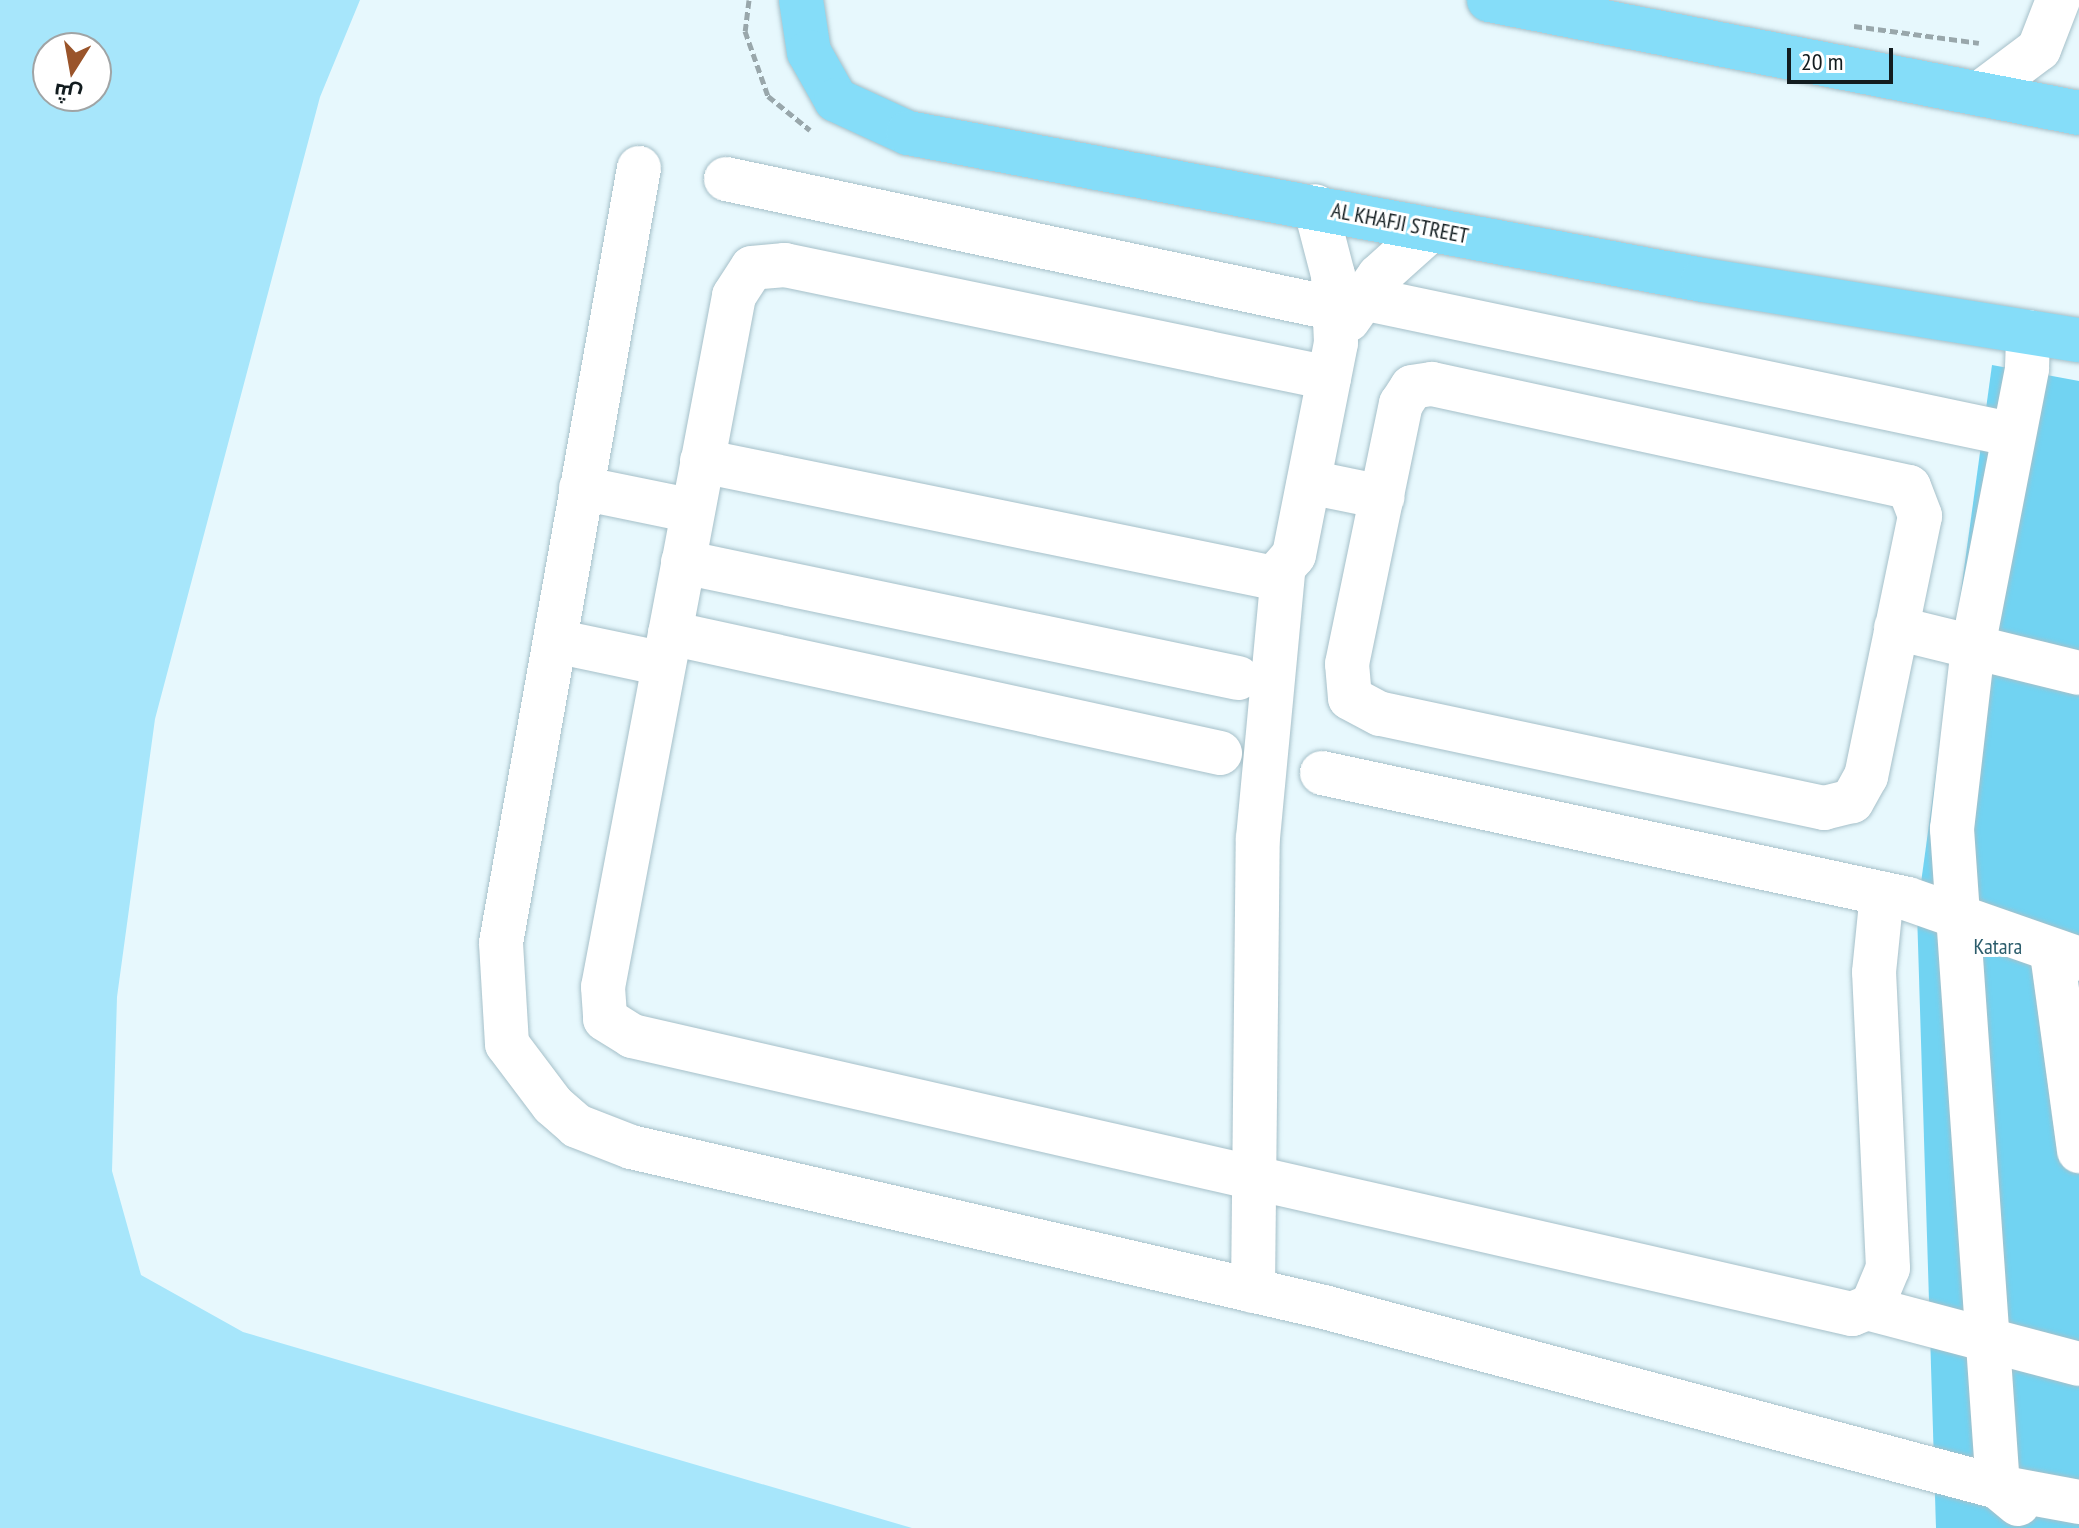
<!DOCTYPE html>
<html>
<head>
<meta charset="utf-8">
<style>
  body { margin:0 }
  #map { position:relative; width:2079px; height:1528px; overflow:hidden; background:#e7f8fd; font-family:"PT Sans Narrow",Cairo,sans-serif }
  div>[style] { position:absolute }
  .green>* { inset:0; background:#71d3f2 }
  .water>* { inset:0; background:#a7e6fb }
  .path>* { height:5px; margin-top:-2.5px; transform-origin:0; background:repeating-linear-gradient(90deg,#99a7ab 0 8px,transparent 0 12px) }
  .roads { filter:drop-shadow(0 0 2px #a6c0c9) drop-shadow(0 0 2px #a6c0c9) }
  .minor>* { height:44px; margin:-22px; padding:0 22px; transform-origin:22px; border-radius:22px; background:#fff }
  .highway>* { height:44px; margin:-22px; padding:0 22px; transform-origin:22px; border-radius:22px; background:#85ddf9 }
  span { translate:-50% -50%; white-space:nowrap; text-align:center; line-height:1.15; -webkit-text-stroke:6px #fff; paint-order:stroke }
  .street-label { font-size:22px; color:#121c1f }
  .park-label { font-size:22px; color:#2c5d6c }
  .north { position:absolute; left:32px; top:32px; width:80px; height:80px; box-sizing:border-box; background:#fff; border:2px solid #a0a4a5; border-radius:50%; rotate:191deg; font-size:22px; font-weight:700; line-height:32px; text-align:center; color:#121c1f }
  .north::after { content:''; display:block; margin:auto; width:28px; height:36px; background:#9a542a; clip-path:polygon(50% 0,100% 100%,50% 72%,0 100%) }
  .scale { position:absolute; left:1787px; top:48px; width:106px; height:36px; box-sizing:border-box; border:4px solid #121c1f; border-top:0; padding-left:10px; font-size:24px; line-height:28px; white-space:nowrap; color:#121c1f; -webkit-text-stroke:6px #fff; paint-order:stroke }
</style>
</head>
<body>
<div id="map">
  <div class="green">
    <div style="clip-path:polygon(1992px 365px,2079px 381px,2079px 1528px,1936px 1528px,1917px 912px)"></div>
  </div>
  <div class="water">
    <div style="clip-path:polygon(evenodd,0 0,360px 0,320px 97px,155px 719px,117px 997px,112px 1171px,141px 1275px,243px 1332px,912px 1528px,0 1528px,0 0,48px 48px,96px 48px,96px 96px,48px 96px,48px 48px)"></div>
  </div>
  <div class="path">
    <div style="left:749px;top:0;width:31px;rotate:97deg"></div>
    <div style="left:745px;top:31px;width:69px;rotate:70.5deg"></div>
    <div style="left:768px;top:96px;width:54px;rotate:39deg"></div>
    <div style="left:1854px;top:26px;width:126px;rotate:7.7deg"></div>
  </div>
  <div class="roads">
    <div class="minor">
      <div style="left:1983px;top:91px;width:70px;rotate:-36.9deg"></div>
      <div style="left:2039px;top:49px;width:53px;rotate:-68.8deg"></div>
      <div style="left:639px;top:168px;width:787px;rotate:100.1deg"></div>
      <div style="left:501px;top:943px;width:101px;rotate:86.6deg"></div>
      <div style="left:507px;top:1044px;width:76px;rotate:53deg"></div>
      <div style="left:553px;top:1105px;width:32px;rotate:41deg"></div>
      <div style="left:577px;top:1126px;width:58px;rotate:21.3deg"></div>
      <div style="left:631px;top:1147px;width:711px;rotate:13deg"></div>
      <div style="left:1324px;top:1307px;width:698px;rotate:14.95deg"></div>
      <div style="left:1998px;top:1487px;width:82px;rotate:10.5deg"></div>
      <div style="left:726px;top:179px;width:624px;rotate:12.03deg"></div>
      <div style="left:1362px;top:298px;width:662px;rotate:11.85deg"></div>
      <div style="left:1348px;top:320px;width:54px;rotate:-54.8deg"></div>
      <div style="left:1379px;top:276px;width:69px;rotate:-42deg"></div>
      <div style="left:1329px;top:378px;width:556px;rotate:-168.27deg"></div>
      <div style="left:785px;top:265px;width:33px;rotate:175deg"></div>
      <div style="left:752px;top:268px;width:33px;rotate:123deg"></div>
      <div style="left:734px;top:296px;width:703px;rotate:100.73deg"></div>
      <div style="left:603px;top:987px;width:32px;rotate:86deg"></div>
      <div style="left:605px;top:1019px;width:32px;rotate:32deg"></div>
      <div style="left:632px;top:1036px;width:1251px;rotate:12.84deg"></div>
      <div style="left:1852px;top:1314px;width:22px;rotate:-22deg"></div>
      <div style="left:1872px;top:1306px;width:41px;rotate:-67.2deg"></div>
      <div style="left:1888px;top:1268px;width:296px;rotate:-92.7deg"></div>
      <div style="left:1874px;top:972px;width:79px;rotate:-84.2deg"></div>
      <div style="left:1432px;top:384px;width:488px;rotate:12.2deg"></div>
      <div style="left:1909px;top:487px;width:31px;rotate:69deg"></div>
      <div style="left:1920px;top:516px;width:266px;rotate:101.7deg"></div>
      <div style="left:1866px;top:776px;width:29px;rotate:119deg"></div>
      <div style="left:1852px;top:801px;width:29px;rotate:166deg"></div>
      <div style="left:1824px;top:808px;width:454px;rotate:-168deg"></div>
      <div style="left:1380px;top:714px;width:34px;rotate:-152deg"></div>
      <div style="left:1350px;top:698px;width:34px;rotate:-95deg"></div>
      <div style="left:1347px;top:664px;width:266px;rotate:-78.3deg"></div>
      <div style="left:1401px;top:404px;width:20px;rotate:-57deg"></div>
      <div style="left:1412px;top:387px;width:20px;rotate:-9deg"></div>
      <div style="left:702px;top:461px;width:584px;rotate:11.56deg"></div>
      <div style="left:1274px;top:578px;width:30px;rotate:-49deg"></div>
      <div style="left:1294px;top:555px;width:216px;rotate:-78.8deg"></div>
      <div style="left:1336px;top:343px;width:68px;rotate:-92.5deg"></div>
      <div style="left:1333px;top:275px;width:71px;rotate:-104.6deg"></div>
      <div style="left:1309px;top:482px;width:75px;rotate:11.6deg"></div>
      <div style="left:581px;top:488px;width:114px;rotate:11.6deg"></div>
      <div style="left:683px;top:562px;width:567px;rotate:11.81deg"></div>
      <div style="left:1896px;top:628px;width:188px;rotate:13.8deg"></div>
      <div style="left:670px;top:633px;width:563px;rotate:12.31deg"></div>
      <div style="left:555px;top:641px;width:111px;rotate:11.9deg"></div>
      <div style="left:1322px;top:773px;width:599px;rotate:12.13deg"></div>
      <div style="left:1908px;top:899px;width:181px;rotate:19.3deg"></div>
      <div style="left:2052px;top:953px;width:200px;rotate:82.2deg"></div>
      <div style="left:1253px;top:1291px;width:453px;rotate:-89.4deg"></div>
      <div style="left:1258px;top:838px;width:267px;rotate:-84.6deg"></div>
      <div style="left:1867px;top:1308px;width:219px;rotate:14.8deg"></div>
      <div style="left:2018px;top:1504px;width:26px;rotate:-140deg"></div>
      <div style="left:1998px;top:1487px;width:660px;rotate:-94deg"></div>
      <div style="left:1952px;top:829px;width:183px;rotate:-83.4deg"></div>
      <div style="left:1973px;top:647px;width:284px;rotate:-79deg"></div>
      <div style="left:2027px;top:368px;width:36px;rotate:-88deg"></div>
    </div>
    <div class="highway">
      <div style="left:801px;top:0;width:53px;rotate:81.3deg"></div>
      <div style="left:809px;top:52px;width:55px;rotate:60.6deg"></div>
      <div style="left:836px;top:100px;width:79px;rotate:24.6deg"></div>
      <div style="left:908px;top:133px;width:808px;rotate:10.48deg"></div>
      <div style="left:1703px;top:280px;width:381px;rotate:9.1deg"></div>
      <div style="left:1489px;top:0;width:601px;rotate:10.84deg"></div>
    </div>
  </div>
  <div class="street-label">
    <span style="left:1400px;top:223px;rotate:11deg">AL KHAFJI STREET</span>
  </div>
  <div class="park-label">
    <span style="left:1998px;top:947px">Katara</span>
  </div>
  <div class="north">ش</div>
  <div class="scale">20 m</div>
</div>
</body>
</html>
